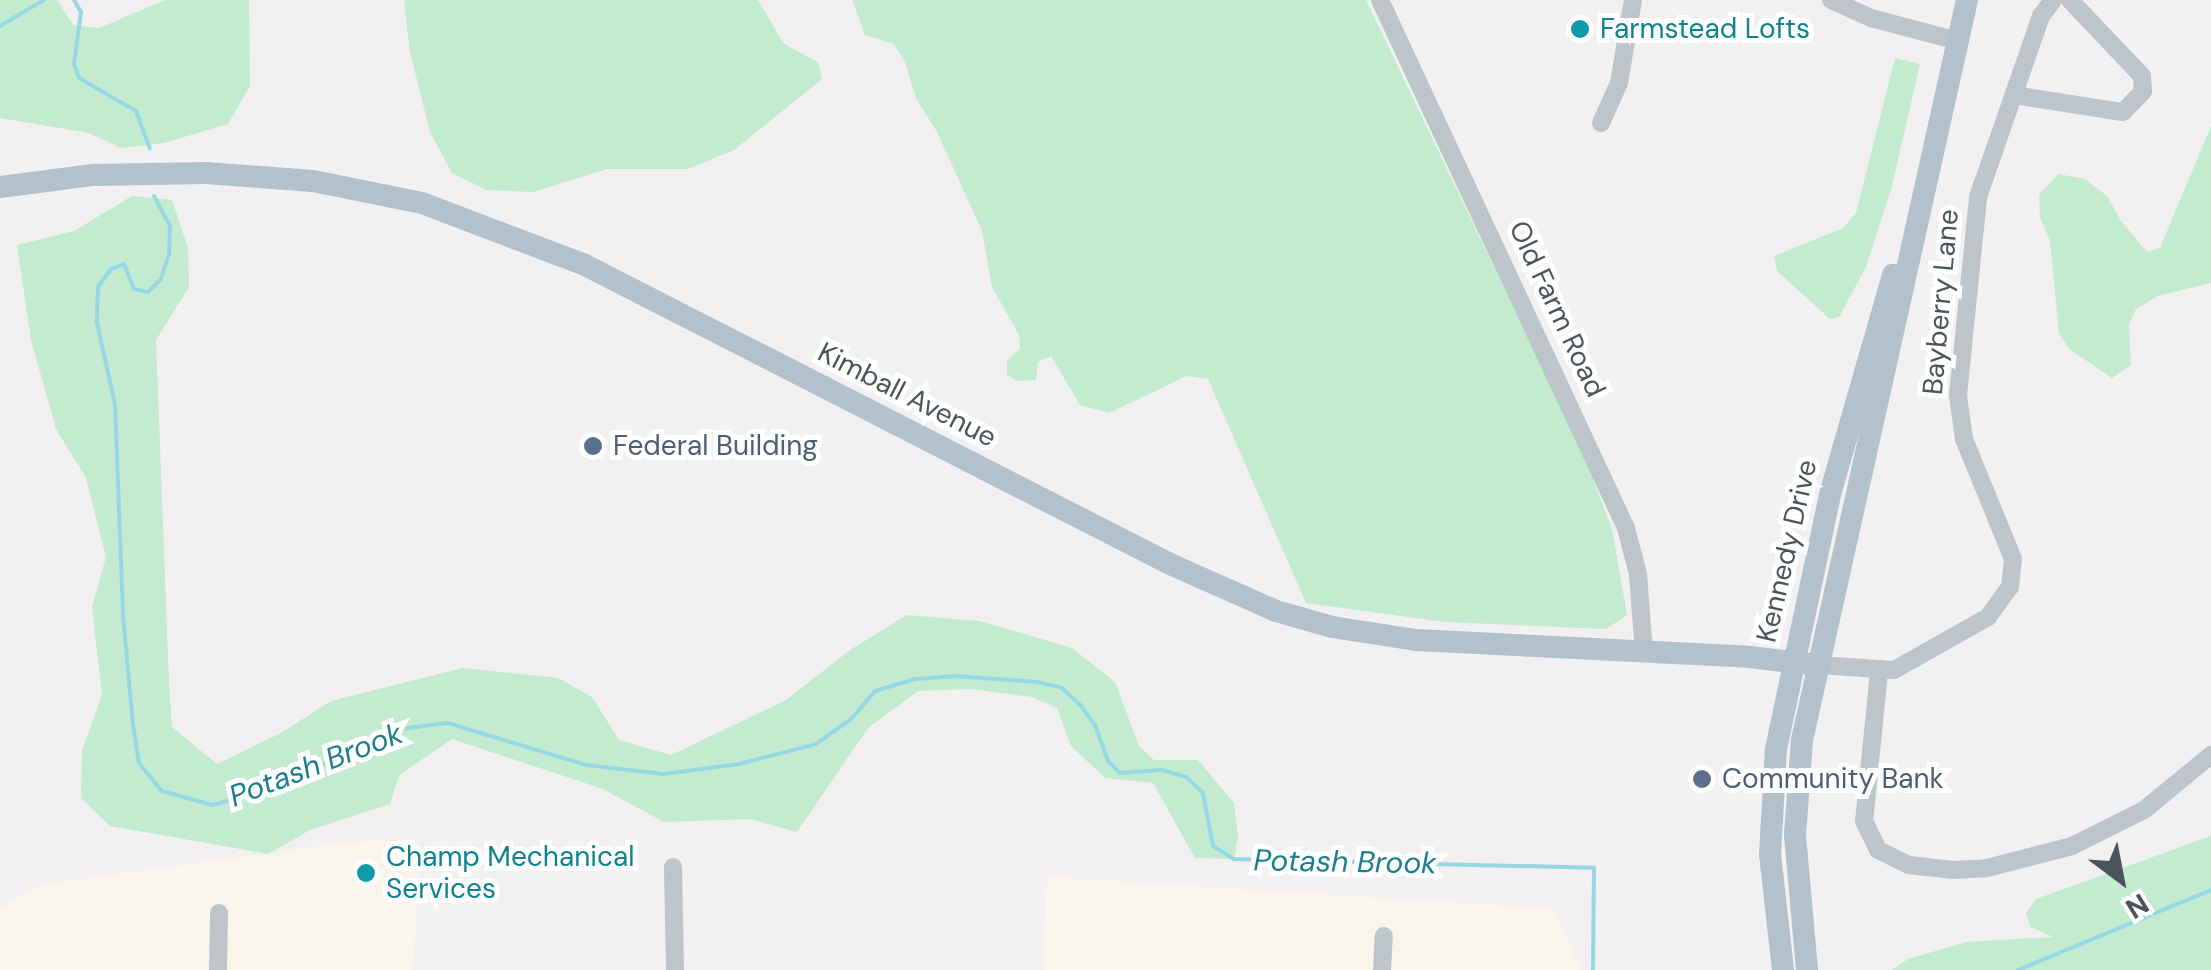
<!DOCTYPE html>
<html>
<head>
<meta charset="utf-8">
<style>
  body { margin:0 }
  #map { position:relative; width:2211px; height:970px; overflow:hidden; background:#f2f0f0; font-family:"DM Sans",sans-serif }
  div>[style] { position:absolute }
  .commercial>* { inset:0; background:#faf5eb }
  .green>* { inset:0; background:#c3ebd0 }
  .stream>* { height:4px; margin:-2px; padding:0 2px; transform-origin:2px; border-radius:2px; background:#95d8e3 }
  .minor>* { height:18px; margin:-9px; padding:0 9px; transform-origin:9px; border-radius:9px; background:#bdc5cb }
  .major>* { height:22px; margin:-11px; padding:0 11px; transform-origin:11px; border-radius:11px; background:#b2c1cc }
  .dots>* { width:28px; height:28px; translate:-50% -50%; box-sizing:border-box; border:5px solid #fff; border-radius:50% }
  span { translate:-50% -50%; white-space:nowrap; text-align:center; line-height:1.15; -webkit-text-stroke:10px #fff; paint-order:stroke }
  .culture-label { font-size:28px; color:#0d838f }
  .left { translate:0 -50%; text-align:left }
  .street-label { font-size:28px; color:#4a545b }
  .service-label { font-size:28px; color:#4e5e75 }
  .water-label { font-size:30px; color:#1a7e8f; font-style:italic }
  .north { position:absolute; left:2071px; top:830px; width:100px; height:100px; -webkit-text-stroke:8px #fff; paint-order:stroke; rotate:148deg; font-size:28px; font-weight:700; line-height:40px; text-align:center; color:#4a545b }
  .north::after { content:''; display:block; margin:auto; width:35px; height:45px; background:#4a545b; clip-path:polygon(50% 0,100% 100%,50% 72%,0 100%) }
</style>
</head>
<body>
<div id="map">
  <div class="commercial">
    <div style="clip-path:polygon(420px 840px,413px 970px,0 970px,0 909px,40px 885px,349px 842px)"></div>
    <div style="clip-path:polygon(1047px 877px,1554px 909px,1580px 970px,1044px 970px)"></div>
  </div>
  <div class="green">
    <div style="clip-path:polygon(0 0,57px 0,73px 25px,99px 28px,165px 0,249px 0,250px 86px,228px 124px,164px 143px,121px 148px,89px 133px,0 118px)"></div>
    <div style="clip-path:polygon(404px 0,758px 0,784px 44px,818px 62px,822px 79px,734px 150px,688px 169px,607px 169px,533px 192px,487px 190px,452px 173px,430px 132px,410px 52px)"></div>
    <div style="clip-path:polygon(852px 0,1366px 0,1585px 457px,1612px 529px,1627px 615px,1606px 629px,1445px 622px,1306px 603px,1208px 379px,1187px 376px,1109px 413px,1080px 405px,1051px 356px,1038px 362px,1036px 380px,1018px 381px,1007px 375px,1007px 361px,1020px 349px,1019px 335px,992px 287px,982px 231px,937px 132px,916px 98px,905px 62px,894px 44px,865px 35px)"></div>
    <div style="clip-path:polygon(1895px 58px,1920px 64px,1892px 186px,1866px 267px,1839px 317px,1830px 319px,1777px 271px,1774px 256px,1843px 228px,1856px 213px)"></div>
    <div style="clip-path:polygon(2211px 126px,2211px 283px,2158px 296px,2136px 309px,2129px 324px,2131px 365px,2112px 378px,2069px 349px,2059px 333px,2050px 241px,2040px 217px,2039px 195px,2058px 174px,2085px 179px,2107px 196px,2121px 221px,2147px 252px,2160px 248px)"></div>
    <div style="clip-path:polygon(132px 196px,172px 200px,188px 248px,189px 287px,156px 340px,169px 682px,172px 727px,217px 764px,279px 734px,331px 701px,463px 668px,558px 678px,592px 697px,619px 740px,671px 755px,786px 700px,850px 650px,907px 615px,980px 621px,1072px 648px,1115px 682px,1139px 746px,1154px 760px,1198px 760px,1234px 803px,1238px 837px,1234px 859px,1195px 858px,1153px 783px,1105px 778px,1071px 746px,1057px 708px,1032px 697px,970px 689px,918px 691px,868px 728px,797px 832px,750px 819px,664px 822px,603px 789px,452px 739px,399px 775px,390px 804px,310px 830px,268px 854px,110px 826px,81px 798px,82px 751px,102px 695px,92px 607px,106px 557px,86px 478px,56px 429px,31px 340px,17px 245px,74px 231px)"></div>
    <div style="clip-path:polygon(2211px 836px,2211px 970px,1892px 970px,1908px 959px,1966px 942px,2053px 937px,2030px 927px,2026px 913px,2036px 899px)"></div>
  </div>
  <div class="stream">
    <div style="left:74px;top:0;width:14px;rotate:60deg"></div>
    <div style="left:81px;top:12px;width:52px;rotate:97.7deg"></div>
    <div style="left:74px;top:64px;width:15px;rotate:70deg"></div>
    <div style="left:79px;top:78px;width:66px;rotate:30.1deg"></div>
    <div style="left:136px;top:111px;width:40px;rotate:69.8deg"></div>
    <div style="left:0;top:26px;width:51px;rotate:-30.6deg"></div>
    <div style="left:154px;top:196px;width:34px;rotate:62deg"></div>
    <div style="left:170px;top:226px;width:28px;rotate:92deg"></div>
    <div style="left:169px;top:254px;width:26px;rotate:108deg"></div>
    <div style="left:161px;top:279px;width:18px;rotate:135deg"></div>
    <div style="left:148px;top:292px;width:14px;rotate:-168deg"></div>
    <div style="left:134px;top:289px;width:27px;rotate:-112deg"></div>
    <div style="left:124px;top:264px;width:14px;rotate:159deg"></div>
    <div style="left:111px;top:269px;width:22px;rotate:126deg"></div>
    <div style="left:98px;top:287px;width:36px;rotate:92deg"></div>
    <div style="left:97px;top:323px;width:84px;rotate:77.6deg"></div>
    <div style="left:115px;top:405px;width:210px;rotate:87.8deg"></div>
    <div style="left:123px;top:615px;width:110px;rotate:84.8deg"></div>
    <div style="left:133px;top:725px;width:38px;rotate:81deg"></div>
    <div style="left:139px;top:763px;width:36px;rotate:51deg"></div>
    <div style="left:162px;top:791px;width:52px;rotate:15.6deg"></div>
    <div style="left:212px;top:805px;width:57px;rotate:-14.3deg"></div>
    <div style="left:267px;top:791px;width:147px;rotate:-25deg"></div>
    <div style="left:400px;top:729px;width:48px;rotate:-7.1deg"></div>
    <div style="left:448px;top:723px;width:144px;rotate:16.9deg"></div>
    <div style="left:586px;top:765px;width:78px;rotate:6.7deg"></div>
    <div style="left:663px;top:774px;width:77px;rotate:-7.5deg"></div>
    <div style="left:739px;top:764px;width:80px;rotate:-14.6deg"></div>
    <div style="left:816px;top:744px;width:43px;rotate:-35.5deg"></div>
    <div style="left:851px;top:719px;width:37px;rotate:-49deg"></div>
    <div style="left:875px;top:691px;width:42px;rotate:-16.7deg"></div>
    <div style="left:915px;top:679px;width:39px;rotate:-4deg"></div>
    <div style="left:954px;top:676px;width:83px;rotate:4.1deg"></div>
    <div style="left:1037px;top:682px;width:26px;rotate:13deg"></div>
    <div style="left:1062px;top:688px;width:26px;rotate:43deg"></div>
    <div style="left:1081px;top:706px;width:24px;rotate:54deg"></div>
    <div style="left:1095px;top:725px;width:38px;rotate:70deg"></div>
    <div style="left:1108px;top:761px;width:17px;rotate:45deg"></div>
    <div style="left:1120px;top:773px;width:42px;rotate:-4.1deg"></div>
    <div style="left:1162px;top:770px;width:25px;rotate:16deg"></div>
    <div style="left:1186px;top:777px;width:23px;rotate:43deg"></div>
    <div style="left:1203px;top:793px;width:54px;rotate:79.3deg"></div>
    <div style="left:1213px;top:846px;width:25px;rotate:32deg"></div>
    <div style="left:1234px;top:859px;width:360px;rotate:1.4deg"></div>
    <div style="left:1594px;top:868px;width:102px;rotate:90.6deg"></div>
    <div style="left:2018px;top:970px;width:209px;rotate:-22.5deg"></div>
  </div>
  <div class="minor">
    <div style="left:1380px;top:0;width:582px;rotate:65.02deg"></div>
    <div style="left:1626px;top:528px;width:48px;rotate:75.4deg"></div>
    <div style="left:1638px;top:574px;width:79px;rotate:85.7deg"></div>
    <div style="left:1831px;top:0;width:44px;rotate:24.2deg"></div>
    <div style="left:1871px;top:18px;width:90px;rotate:14.8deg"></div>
    <div style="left:2014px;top:95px;width:110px;rotate:8.9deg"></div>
    <div style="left:2123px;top:112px;width:29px;rotate:-46deg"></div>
    <div style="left:2143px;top:91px;width:15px;rotate:-94deg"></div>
    <div style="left:2142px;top:76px;width:105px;rotate:-133.5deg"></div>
    <div style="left:1601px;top:123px;width:44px;rotate:-65.8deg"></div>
    <div style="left:1619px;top:83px;width:84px;rotate:-80.4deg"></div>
    <div style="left:1818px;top:665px;width:76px;rotate:3.8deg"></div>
    <div style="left:1894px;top:670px;width:108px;rotate:-29.4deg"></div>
    <div style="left:1988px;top:617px;width:37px;rotate:-54deg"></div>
    <div style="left:2010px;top:587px;width:28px;rotate:-84deg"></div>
    <div style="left:2013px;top:559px;width:130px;rotate:-112.2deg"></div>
    <div style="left:1964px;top:439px;width:44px;rotate:-97.8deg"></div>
    <div style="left:1958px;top:395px;width:199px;rotate:-84.2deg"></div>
    <div style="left:1978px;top:197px;width:192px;rotate:-70.8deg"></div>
    <div style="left:2041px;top:16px;width:20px;rotate:-53deg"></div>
    <div style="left:1879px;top:672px;width:150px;rotate:95.7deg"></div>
    <div style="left:1864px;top:821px;width:32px;rotate:64deg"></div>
    <div style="left:1878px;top:850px;width:34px;rotate:26deg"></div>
    <div style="left:1909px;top:865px;width:44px;rotate:6.5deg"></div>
    <div style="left:1953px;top:870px;width:34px;rotate:-3deg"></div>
    <div style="left:1987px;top:868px;width:88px;rotate:-14.5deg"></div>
    <div style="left:2072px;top:846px;width:80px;rotate:-26.6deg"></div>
    <div style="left:2144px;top:810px;width:87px;rotate:-39.4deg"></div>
    <div style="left:673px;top:867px;width:103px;rotate:88.9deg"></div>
    <div style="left:218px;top:970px;width:57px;rotate:-89deg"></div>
    <div style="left:1382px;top:970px;width:34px;rotate:-87deg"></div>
  </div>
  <div class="major">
    <div style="left:0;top:187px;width:94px;rotate:-7.4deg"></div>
    <div style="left:93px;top:175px;width:113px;rotate:-1deg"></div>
    <div style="left:206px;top:173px;width:107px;rotate:4.3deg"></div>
    <div style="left:313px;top:181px;width:111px;rotate:11.4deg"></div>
    <div style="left:422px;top:203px;width:174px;rotate:20.8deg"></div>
    <div style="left:585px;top:265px;width:657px;rotate:27.07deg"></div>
    <div style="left:1170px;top:564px;width:116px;rotate:23.9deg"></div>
    <div style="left:1276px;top:611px;width:58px;rotate:15.9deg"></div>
    <div style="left:1332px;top:627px;width:85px;rotate:8.8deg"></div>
    <div style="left:1416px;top:640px;width:333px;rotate:2.9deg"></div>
    <div style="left:1749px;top:657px;width:69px;rotate:6.6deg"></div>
    <div style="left:1783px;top:970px;width:116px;rotate:-96.4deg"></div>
    <div style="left:1770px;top:855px;width:106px;rotate:-86.8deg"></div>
    <div style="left:1776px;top:749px;width:264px;rotate:-78deg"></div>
    <div style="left:1831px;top:491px;width:225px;rotate:-74deg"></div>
    <div style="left:1807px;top:970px;width:136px;rotate:-95.1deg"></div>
    <div style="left:1795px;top:835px;width:95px;rotate:-85.8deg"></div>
    <div style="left:1802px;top:740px;width:758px;rotate:-77.43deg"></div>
  </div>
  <div class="dots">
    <div style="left:1580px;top:29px;background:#0f9aa8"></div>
    <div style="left:593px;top:446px;background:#5c6f8a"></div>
    <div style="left:1702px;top:779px;background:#5c6f8a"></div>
    <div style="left:366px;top:873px;background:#0f9aa8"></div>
  </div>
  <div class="culture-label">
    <span class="left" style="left:1600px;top:29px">Farmstead Lofts</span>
    <span class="left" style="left:386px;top:873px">Champ Mechanical<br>Services</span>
  </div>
  <div class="street-label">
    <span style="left:1941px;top:302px;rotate:-85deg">Bayberry Lane</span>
    <span style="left:1557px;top:309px;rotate:65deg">Old Farm Road</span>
    <span style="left:907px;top:395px;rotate:27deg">Kimball Avenue</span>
    <span style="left:1787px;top:551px;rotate:-77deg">Kennedy Drive</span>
  </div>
  <div class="service-label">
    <span class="left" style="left:613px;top:446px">Federal Building</span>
    <span class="left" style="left:1722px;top:779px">Community Bank</span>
  </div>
  <div class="water-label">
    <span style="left:316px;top:765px;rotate:-21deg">Potash Brook</span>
    <span style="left:1345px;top:862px;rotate:1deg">Potash Brook</span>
  </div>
  <div class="north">N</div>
</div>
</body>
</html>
